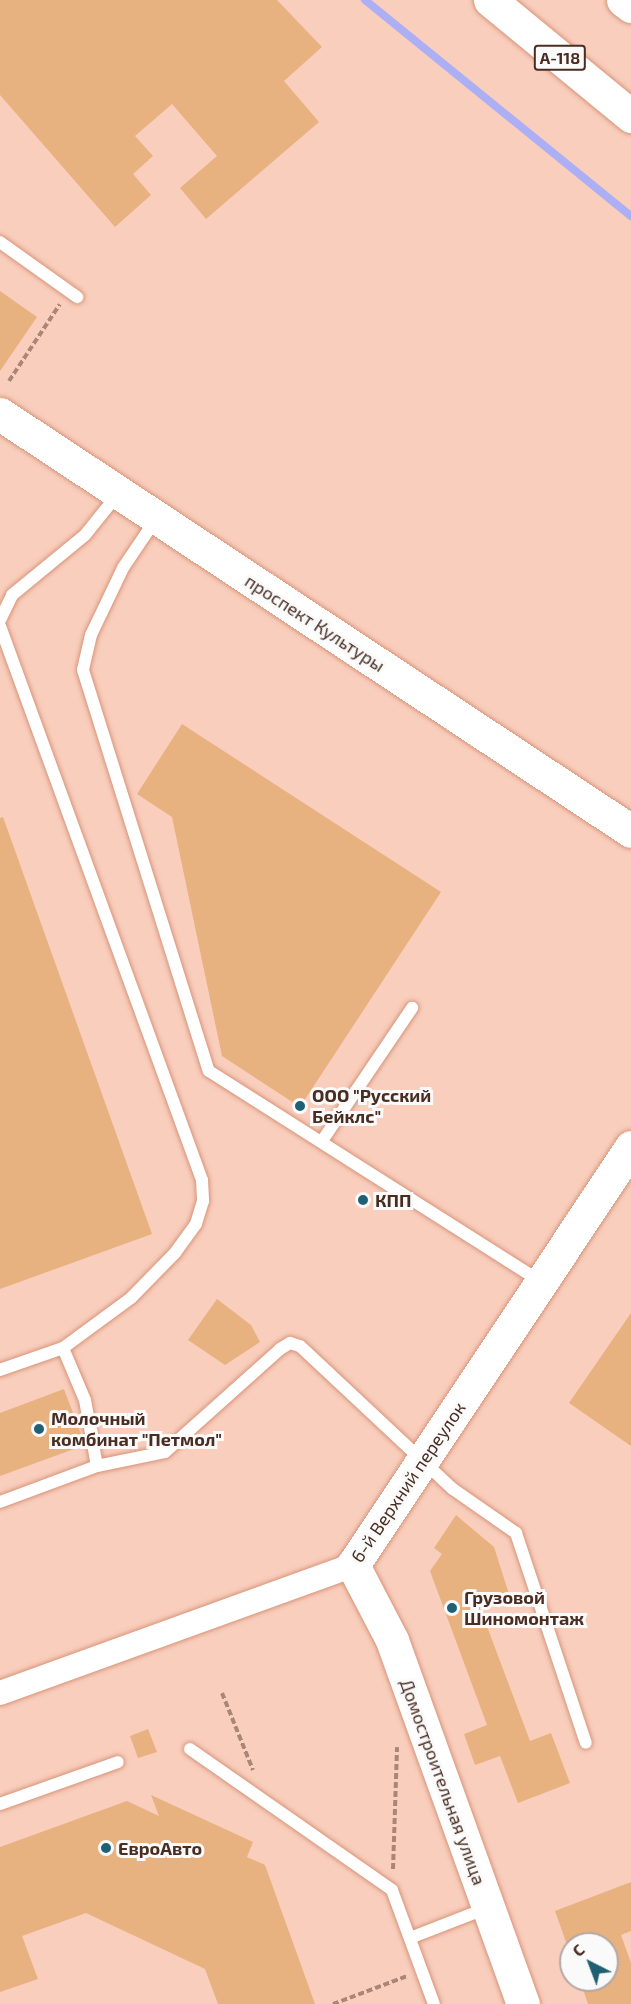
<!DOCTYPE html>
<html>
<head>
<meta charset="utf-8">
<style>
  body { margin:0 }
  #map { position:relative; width:631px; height:2004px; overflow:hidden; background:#f9cebd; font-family:"Exo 2",sans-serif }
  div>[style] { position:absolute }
  .stream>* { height:8px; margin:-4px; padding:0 4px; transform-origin:4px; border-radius:4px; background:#adaff4 }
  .building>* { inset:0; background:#e8b180 }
  .path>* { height:4px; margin-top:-2px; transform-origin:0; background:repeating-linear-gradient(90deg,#ab8678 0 6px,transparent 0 9px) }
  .roads { filter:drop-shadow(0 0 2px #d89479) drop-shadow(0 0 2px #d89479) }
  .lane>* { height:12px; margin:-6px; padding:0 6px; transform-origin:6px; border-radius:6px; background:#fff }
  .street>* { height:24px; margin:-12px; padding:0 12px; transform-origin:12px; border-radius:12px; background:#fff }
  .secondary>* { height:33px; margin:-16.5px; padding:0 16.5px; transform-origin:16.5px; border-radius:16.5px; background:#fff }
  .highway>* { height:33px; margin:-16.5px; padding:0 16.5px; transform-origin:16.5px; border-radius:16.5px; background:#fff }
  .dots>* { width:16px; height:16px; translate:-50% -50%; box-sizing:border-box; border:3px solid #fafafa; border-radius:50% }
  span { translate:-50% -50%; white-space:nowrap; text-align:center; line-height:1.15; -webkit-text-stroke:6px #fafafa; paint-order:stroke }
  .shield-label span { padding:2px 4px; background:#fafafa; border:2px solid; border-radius:4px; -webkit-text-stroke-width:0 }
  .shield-label { font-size:16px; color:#492d22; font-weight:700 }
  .street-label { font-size:18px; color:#492d22 }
  .poi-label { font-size:18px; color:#492d22; font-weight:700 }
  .left { translate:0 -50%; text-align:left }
  .north { position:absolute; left:559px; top:1932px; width:60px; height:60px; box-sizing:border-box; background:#fafafa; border:2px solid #b3a8a4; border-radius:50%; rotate:318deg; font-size:16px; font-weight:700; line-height:24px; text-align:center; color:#492d22 }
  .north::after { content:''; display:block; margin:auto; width:21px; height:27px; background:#1f6074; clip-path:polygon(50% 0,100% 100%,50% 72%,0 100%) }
</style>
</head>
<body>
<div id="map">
  <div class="stream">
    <div style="left:365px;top:0;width:343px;rotate:39.1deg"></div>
  </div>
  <div class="building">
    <div style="clip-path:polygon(0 0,277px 0,322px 47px,284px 81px,319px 122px,206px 219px,180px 188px,217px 156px,172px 104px,135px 136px,153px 156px,133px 174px,151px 195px,115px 227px,0 95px)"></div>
    <div style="clip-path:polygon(0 291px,37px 317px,0 371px)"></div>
    <div style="clip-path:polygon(182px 724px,441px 892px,300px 1107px,222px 1056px,172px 817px,137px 794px)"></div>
    <div style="clip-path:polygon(3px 817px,152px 1234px,0 1289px,0 818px)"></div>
    <div style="clip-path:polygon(217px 1299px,251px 1325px,260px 1342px,225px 1365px,188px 1340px)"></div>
    <div style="clip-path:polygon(631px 1313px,631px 1446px,569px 1403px)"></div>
    <div style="clip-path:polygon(64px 1389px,85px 1445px,0 1476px,0 1413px)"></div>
    <div style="clip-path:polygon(456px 1515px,494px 1547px,509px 1594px,479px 1605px,530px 1741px,551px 1733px,570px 1783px,518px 1803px,500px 1756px,475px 1765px,464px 1734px,487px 1725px,430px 1571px,442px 1554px,434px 1548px)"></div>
    <div style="clip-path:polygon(148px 1729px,157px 1752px,138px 1758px,130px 1736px)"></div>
    <div style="clip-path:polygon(151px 1795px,253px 1842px,247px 1857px,265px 1865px,315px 2004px,218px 2004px,205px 1969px,86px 1913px,22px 1936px,38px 1979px,0 1992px,0 1847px,127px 1801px,159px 1816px)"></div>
    <div style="clip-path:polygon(631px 1882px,631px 1931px,621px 1935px,631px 1963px,631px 2004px,588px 2004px,580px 1980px,607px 1980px,607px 1944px,571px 1944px,571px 1956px,555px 1911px)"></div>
  </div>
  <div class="path">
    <div style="left:9px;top:381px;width:92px;rotate:-56.5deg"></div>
    <div style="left:222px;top:1693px;width:83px;rotate:68.1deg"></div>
    <div style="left:393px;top:1869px;width:122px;rotate:-88.1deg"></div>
    <div style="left:333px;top:2004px;width:79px;rotate:-20.7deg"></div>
  </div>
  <div class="roads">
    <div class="lane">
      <div style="left:0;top:242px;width:95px;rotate:35.5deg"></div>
      <div style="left:156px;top:519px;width:59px;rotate:124deg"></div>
      <div style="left:123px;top:568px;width:74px;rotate:115.5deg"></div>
      <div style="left:91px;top:635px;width:36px;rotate:103deg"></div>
      <div style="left:83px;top:670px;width:420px;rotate:72.6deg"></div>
      <div style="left:209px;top:1071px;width:393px;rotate:32.4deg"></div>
      <div style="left:0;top:620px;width:28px;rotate:-64deg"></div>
      <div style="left:12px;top:595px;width:94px;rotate:-39.4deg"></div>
      <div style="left:85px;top:535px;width:53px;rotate:-51.2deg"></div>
      <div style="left:0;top:626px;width:590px;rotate:69.97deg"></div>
      <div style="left:202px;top:1180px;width:21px;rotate:87deg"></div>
      <div style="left:203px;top:1201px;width:24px;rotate:107deg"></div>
      <div style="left:196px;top:1224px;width:36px;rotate:126deg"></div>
      <div style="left:175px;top:1253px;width:63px;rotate:134.4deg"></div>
      <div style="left:131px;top:1298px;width:84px;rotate:143.7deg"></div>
      <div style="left:63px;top:1348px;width:67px;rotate:160.8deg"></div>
      <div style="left:322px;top:1141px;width:161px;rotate:-55.9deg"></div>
      <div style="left:63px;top:1348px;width:56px;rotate:67.1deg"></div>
      <div style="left:85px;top:1400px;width:67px;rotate:79.7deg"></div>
      <div style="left:0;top:1502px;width:103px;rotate:-20.4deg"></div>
      <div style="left:97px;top:1466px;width:69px;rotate:-11.6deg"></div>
      <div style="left:165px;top:1452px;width:154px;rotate:-41.8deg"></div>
      <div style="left:280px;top:1349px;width:12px;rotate:-31deg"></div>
      <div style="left:290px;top:1343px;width:10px;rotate:17deg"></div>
      <div style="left:300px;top:1346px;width:209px;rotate:43.1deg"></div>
      <div style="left:453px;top:1489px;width:77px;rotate:34.9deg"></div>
      <div style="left:516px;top:1533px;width:221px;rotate:71.6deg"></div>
      <div style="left:190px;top:1749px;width:246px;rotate:34.9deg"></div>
      <div style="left:392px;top:1890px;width:121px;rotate:69.8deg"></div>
      <div style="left:0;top:1804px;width:125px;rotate:-19.6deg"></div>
      <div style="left:410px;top:1938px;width:83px;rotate:-21.3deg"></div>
    </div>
    <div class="street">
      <div style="left:0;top:1693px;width:375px;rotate:-19.9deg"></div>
    </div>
    <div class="secondary">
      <div style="left:0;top:414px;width:756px;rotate:33.46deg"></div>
      <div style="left:523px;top:2004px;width:387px;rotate:-109.8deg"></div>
      <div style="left:392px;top:1640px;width:85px;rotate:-117.5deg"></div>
      <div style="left:353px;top:1565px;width:502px;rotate:-56.37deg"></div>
    </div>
    <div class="highway">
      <div style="left:490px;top:0;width:183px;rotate:39.4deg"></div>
      <div style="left:623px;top:0;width:10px;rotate:37deg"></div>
    </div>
  </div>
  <div class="dots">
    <div style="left:300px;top:1106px;background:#1f6074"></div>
    <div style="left:363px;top:1200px;background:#1f6074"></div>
    <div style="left:39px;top:1429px;background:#1f6074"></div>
    <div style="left:452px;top:1608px;background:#1f6074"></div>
    <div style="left:106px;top:1848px;background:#1f6074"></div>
  </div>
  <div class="shield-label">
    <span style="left:560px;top:58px">А-118</span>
  </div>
  <div class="street-label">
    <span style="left:315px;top:623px;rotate:33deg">проспект Культуры</span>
    <span style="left:408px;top:1482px;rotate:-56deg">6-й Верхний переулок</span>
    <span style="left:443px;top:1782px;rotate:70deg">Домостроительная улица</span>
  </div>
  <div class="poi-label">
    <span class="left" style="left:312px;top:1106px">ООО "Русский<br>Бейклс"</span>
    <span class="left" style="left:375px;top:1200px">КПП</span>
    <span class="left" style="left:51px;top:1429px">Молочный<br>комбинат "Петмол"</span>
    <span class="left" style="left:464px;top:1608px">Грузовой<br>Шиномонтаж</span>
    <span class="left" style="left:118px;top:1848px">ЕвроАвто</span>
  </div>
  <div class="north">С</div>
</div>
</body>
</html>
